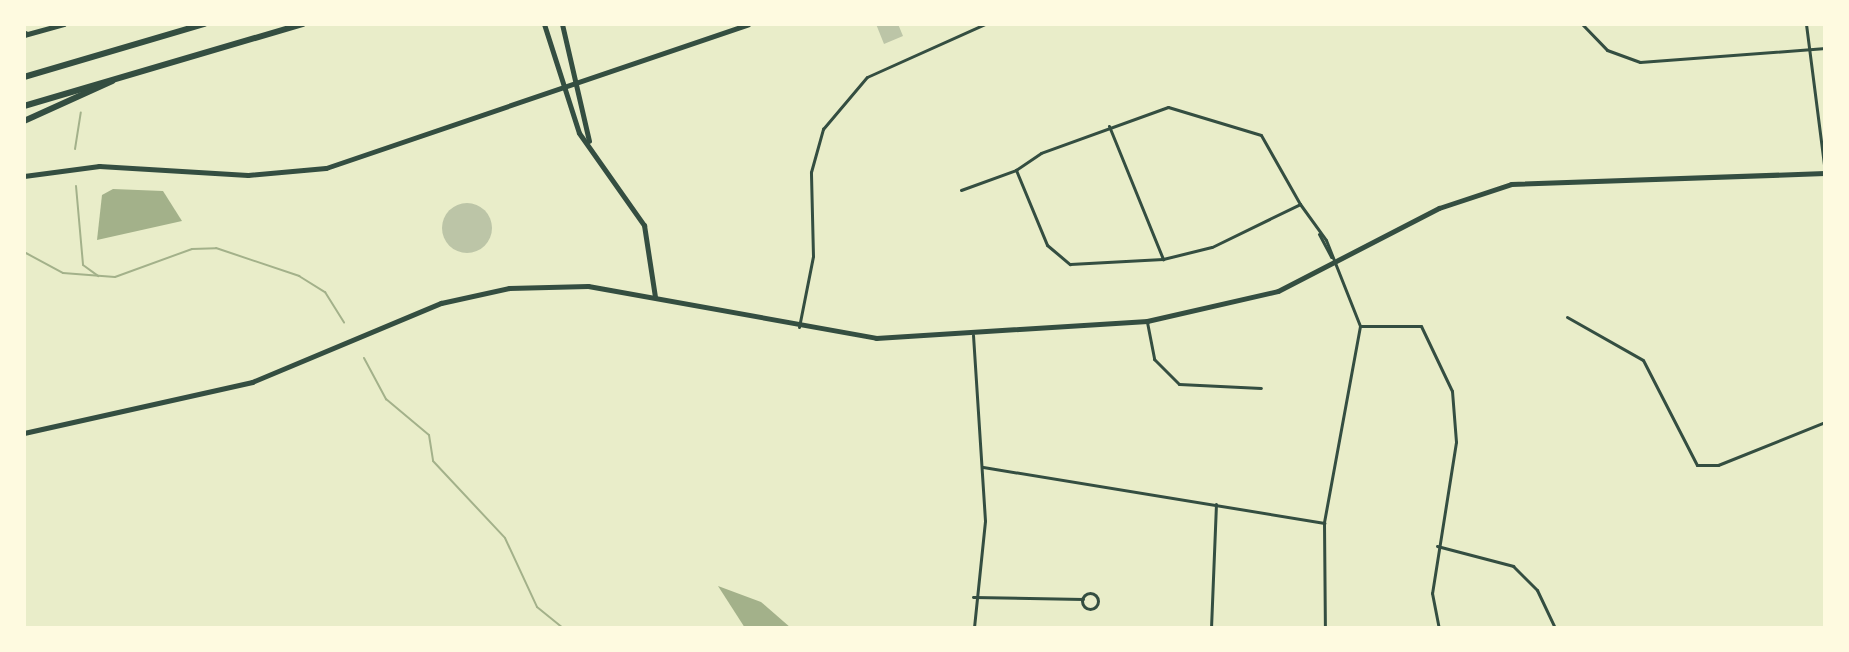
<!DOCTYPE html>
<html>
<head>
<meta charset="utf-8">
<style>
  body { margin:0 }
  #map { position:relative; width:1849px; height:652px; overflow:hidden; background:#e9edc9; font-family:"PT Sans",sans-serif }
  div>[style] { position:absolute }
  .water>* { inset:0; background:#a3b18a }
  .stream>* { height:2px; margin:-1px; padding:0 1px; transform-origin:1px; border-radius:1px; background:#a3b18a }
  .building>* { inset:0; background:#bcc5a7 }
  .round { border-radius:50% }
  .minor>* { height:3px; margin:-1.5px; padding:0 1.5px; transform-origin:1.5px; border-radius:1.5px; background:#344e41 }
  .minor>.ring { margin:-1.5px; padding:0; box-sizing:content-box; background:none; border:3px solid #344e41; border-radius:50% }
  .secondary>* { height:5px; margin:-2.5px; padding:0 2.5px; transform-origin:2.5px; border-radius:2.5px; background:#344e41 }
  .motorway>* { height:6px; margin:-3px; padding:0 3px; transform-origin:3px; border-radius:3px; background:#344e41 }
  span { translate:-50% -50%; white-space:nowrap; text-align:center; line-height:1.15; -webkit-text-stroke:6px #fefae0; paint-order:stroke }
  .frame { position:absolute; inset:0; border:26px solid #fefae0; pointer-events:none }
</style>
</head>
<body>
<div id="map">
  <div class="water">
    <div style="clip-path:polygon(113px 189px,163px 191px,182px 221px,97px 240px,102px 195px)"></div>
    <div style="clip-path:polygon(718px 586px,761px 602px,791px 628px,745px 628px)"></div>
  </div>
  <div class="stream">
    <div style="left:75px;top:149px;width:37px;rotate:-81deg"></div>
    <div style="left:76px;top:186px;width:79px;rotate:84.9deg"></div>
    <div style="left:83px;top:265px;width:19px;rotate:36deg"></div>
    <div style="left:24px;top:252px;width:44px;rotate:28.3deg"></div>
    <div style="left:63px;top:273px;width:52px;rotate:4.4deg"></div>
    <div style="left:115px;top:277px;width:82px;rotate:-20deg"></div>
    <div style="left:192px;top:249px;width:24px;rotate:-2deg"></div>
    <div style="left:216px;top:248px;width:88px;rotate:18.6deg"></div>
    <div style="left:299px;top:276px;width:31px;rotate:32deg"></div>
    <div style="left:325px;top:292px;width:36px;rotate:58deg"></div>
    <div style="left:364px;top:358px;width:47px;rotate:61.8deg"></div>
    <div style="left:386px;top:399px;width:56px;rotate:39.9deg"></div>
    <div style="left:429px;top:435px;width:26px;rotate:81deg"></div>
    <div style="left:433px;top:461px;width:105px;rotate:46.9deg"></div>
    <div style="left:505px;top:538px;width:76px;rotate:65.1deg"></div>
    <div style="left:537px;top:607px;width:33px;rotate:39deg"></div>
  </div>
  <div class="building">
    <div style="clip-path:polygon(876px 24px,898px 24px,903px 36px,884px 44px)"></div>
    <div class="round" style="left:442px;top:203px;width:50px;height:50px"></div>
  </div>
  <div class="minor">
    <div style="left:1582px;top:24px;width:36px;rotate:46deg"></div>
    <div style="left:1607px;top:50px;width:35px;rotate:20deg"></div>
    <div style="left:1640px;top:62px;width:186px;rotate:-4.3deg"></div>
    <div style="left:1806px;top:24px;width:150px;rotate:82.7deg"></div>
    <div style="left:1109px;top:126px;width:144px;rotate:67.9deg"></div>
    <div style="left:961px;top:190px;width:59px;rotate:-20deg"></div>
    <div style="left:1300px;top:204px;width:79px;rotate:-119.5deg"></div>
    <div style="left:1261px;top:135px;width:97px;rotate:-163.2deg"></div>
    <div style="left:1168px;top:107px;width:135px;rotate:160.1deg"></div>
    <div style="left:1041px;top:153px;width:30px;rotate:146deg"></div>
    <div style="left:1016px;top:170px;width:81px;rotate:67.5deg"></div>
    <div style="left:1047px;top:245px;width:30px;rotate:40deg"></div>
    <div style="left:1070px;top:264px;width:93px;rotate:-3.1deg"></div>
    <div style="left:1163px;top:259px;width:50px;rotate:-13.8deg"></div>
    <div style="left:1212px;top:247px;width:98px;rotate:-26deg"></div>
    <div style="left:1300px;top:204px;width:44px;rotate:54.2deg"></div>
    <div style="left:1326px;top:240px;width:92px;rotate:68.4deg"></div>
    <div style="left:1360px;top:326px;width:200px;rotate:100.4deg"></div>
    <div style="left:1324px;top:523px;width:105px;rotate:89.5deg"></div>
    <div style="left:1319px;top:234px;width:26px;rotate:62deg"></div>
    <div style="left:1567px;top:317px;width:87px;rotate:29.5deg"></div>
    <div style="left:1643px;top:360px;width:118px;rotate:62.8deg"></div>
    <div style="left:1697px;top:465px;width:21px"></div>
    <div style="left:1718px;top:465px;width:115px;rotate:-21.9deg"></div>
    <div style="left:1147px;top:322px;width:38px;rotate:79deg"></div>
    <div style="left:1154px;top:359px;width:35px;rotate:45deg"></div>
    <div style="left:1179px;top:384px;width:82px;rotate:2.8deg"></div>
    <div style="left:1360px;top:326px;width:61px"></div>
    <div style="left:1421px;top:326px;width:72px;rotate:64.5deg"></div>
    <div style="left:1452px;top:391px;width:51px;rotate:85.5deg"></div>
    <div style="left:1456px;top:442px;width:153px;rotate:99deg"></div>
    <div style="left:1432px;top:593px;width:36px;rotate:79deg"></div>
    <div style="left:799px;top:327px;width:72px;rotate:-78.8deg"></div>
    <div style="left:813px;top:256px;width:84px;rotate:-91.4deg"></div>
    <div style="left:811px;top:172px;width:45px;rotate:-74.4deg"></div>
    <div style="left:823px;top:129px;width:68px;rotate:-49.8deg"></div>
    <div style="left:867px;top:77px;width:129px;rotate:-24.2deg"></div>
    <div style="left:973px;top:335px;width:186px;rotate:86.3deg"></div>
    <div style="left:985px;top:521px;width:108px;rotate:95.9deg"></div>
    <div style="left:983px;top:467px;width:346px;rotate:9.3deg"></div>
    <div style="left:1437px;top:546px;width:79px;rotate:14.7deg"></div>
    <div style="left:1513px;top:566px;width:34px;rotate:45deg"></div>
    <div style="left:1537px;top:590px;width:42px;rotate:64.7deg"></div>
    <div class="ring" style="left:1082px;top:593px;width:13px;height:13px"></div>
    <div style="left:973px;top:597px;width:110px;rotate:1deg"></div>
    <div style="left:1211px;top:628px;width:124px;rotate:-87.7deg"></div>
  </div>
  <div class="secondary">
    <div style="left:544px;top:24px;width:114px;rotate:72.2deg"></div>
    <div style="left:579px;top:133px;width:113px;rotate:54.8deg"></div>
    <div style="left:644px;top:225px;width:73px;rotate:81.3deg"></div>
    <div style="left:562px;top:24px;width:120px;rotate:77deg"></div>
    <div style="left:24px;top:35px;width:41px;rotate:-15.4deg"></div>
    <div style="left:24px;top:176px;width:76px;rotate:-7.6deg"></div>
    <div style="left:99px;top:166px;width:149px;rotate:3.5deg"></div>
    <div style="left:248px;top:175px;width:78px;rotate:-5.1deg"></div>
    <div style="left:326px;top:168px;width:446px;rotate:-18.8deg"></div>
    <div style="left:24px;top:433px;width:234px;rotate:-12.6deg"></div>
    <div style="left:252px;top:382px;width:205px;rotate:-22.7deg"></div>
    <div style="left:441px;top:303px;width:70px;rotate:-12.4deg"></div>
    <div style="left:509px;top:288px;width:79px;rotate:-1.5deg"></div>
    <div style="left:588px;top:286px;width:293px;rotate:10.2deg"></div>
    <div style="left:876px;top:338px;width:272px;rotate:-3.6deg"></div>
    <div style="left:1147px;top:321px;width:134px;rotate:-12.9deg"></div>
    <div style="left:1278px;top:291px;width:181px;rotate:-27.3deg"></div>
    <div style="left:1439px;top:208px;width:76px;rotate:-18.4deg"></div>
    <div style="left:1511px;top:184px;width:314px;rotate:-2deg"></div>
  </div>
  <div class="motorway">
    <div style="left:24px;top:35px;width:2px;rotate:-27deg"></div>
    <div style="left:24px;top:77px;width:188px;rotate:-16.4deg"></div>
    <div style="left:24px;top:106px;width:291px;rotate:-16.4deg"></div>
    <div style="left:24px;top:121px;width:97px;rotate:-24.4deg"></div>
  </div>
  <div class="frame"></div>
</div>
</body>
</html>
